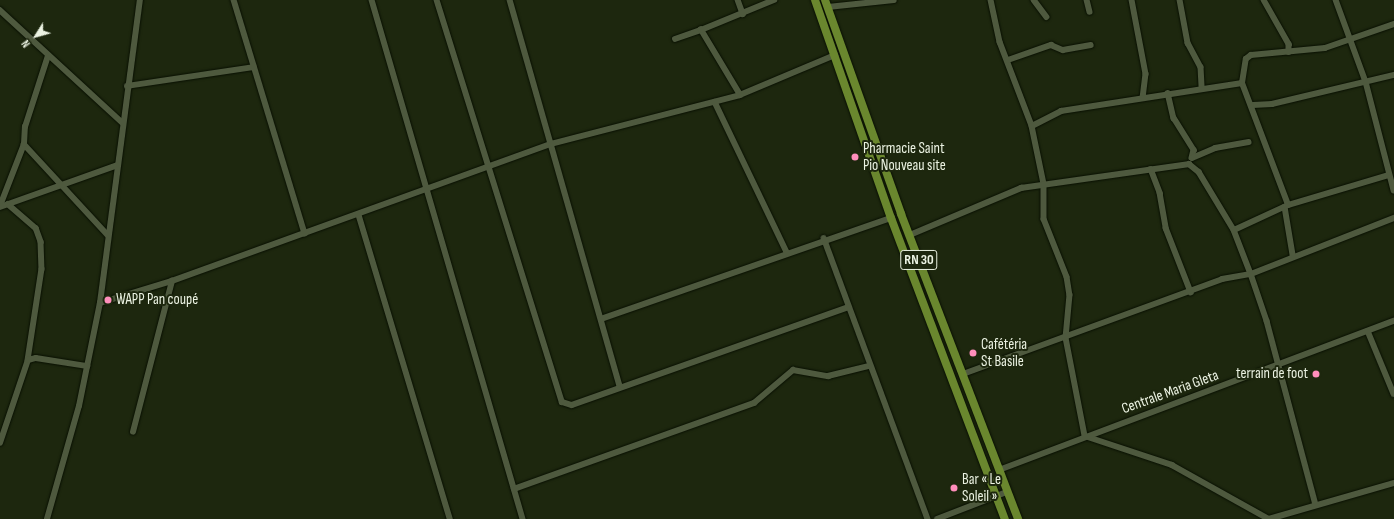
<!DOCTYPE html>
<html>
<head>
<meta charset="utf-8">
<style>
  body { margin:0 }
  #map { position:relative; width:1394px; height:519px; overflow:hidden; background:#1d270e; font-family:"Sofia Sans Condensed",sans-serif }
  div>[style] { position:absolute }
  .roads { filter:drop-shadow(0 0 1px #080f00) drop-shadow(0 0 1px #080f00) }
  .minor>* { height:5.5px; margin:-2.75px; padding:0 2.75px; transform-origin:2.75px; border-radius:2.75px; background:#4e593e }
  .primary>* { height:8px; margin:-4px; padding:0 4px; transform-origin:4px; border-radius:4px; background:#6a872e }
  .dots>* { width:11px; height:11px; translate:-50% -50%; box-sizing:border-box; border:2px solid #1d270e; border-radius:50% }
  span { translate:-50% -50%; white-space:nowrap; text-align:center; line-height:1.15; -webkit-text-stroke:4px #1d270e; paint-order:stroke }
  .shield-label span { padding:1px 3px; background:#1d270e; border:1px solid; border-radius:3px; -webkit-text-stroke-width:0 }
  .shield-label { font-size:14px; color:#ebf2e2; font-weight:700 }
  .poi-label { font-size:15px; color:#ebf2e2 }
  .left { translate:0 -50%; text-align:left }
  .right { translate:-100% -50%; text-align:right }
  .street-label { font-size:15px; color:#ebf2e2 }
  .north { position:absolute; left:16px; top:16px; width:40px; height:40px; -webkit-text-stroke:3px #1d270e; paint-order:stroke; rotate:233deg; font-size:11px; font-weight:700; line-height:16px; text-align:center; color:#ebf2e2 }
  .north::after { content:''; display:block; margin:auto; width:14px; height:18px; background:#ebf2e2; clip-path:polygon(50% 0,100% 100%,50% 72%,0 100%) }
</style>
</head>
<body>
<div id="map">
  <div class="roads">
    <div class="minor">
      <div style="left:234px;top:0;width:244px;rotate:73.1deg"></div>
      <div style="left:372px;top:0;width:541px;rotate:73.78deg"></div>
      <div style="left:437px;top:0;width:421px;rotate:72.7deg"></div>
      <div style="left:562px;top:402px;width:10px;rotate:17deg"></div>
      <div style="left:572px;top:405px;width:293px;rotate:-19.5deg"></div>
      <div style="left:510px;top:0;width:401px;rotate:74.1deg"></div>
      <div style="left:738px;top:0;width:15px;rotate:70deg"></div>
      <div style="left:991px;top:0;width:43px;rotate:77.9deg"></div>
      <div style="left:1000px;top:42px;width:90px;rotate:69.1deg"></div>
      <div style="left:1032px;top:126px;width:59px;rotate:78.3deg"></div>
      <div style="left:1044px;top:184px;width:35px;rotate:90deg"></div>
      <div style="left:1044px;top:219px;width:62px;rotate:68.4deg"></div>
      <div style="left:1067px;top:277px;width:18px;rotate:81deg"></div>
      <div style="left:1070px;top:295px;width:43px;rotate:95.3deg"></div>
      <div style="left:1066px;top:338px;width:100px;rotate:79deg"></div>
      <div style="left:1085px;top:436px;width:92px;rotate:18.4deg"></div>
      <div style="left:1172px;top:465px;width:111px;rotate:29.1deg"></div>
      <div style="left:1034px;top:0;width:21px;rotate:53deg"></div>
      <div style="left:1087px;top:0;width:12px;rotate:76deg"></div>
      <div style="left:1132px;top:0;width:75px;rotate:79.3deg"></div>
      <div style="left:1146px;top:74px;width:23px;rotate:97deg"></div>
      <div style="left:1180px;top:0;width:44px;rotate:79.5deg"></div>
      <div style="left:1188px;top:43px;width:27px;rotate:62deg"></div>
      <div style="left:1201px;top:67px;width:21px;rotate:87deg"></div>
      <div style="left:1264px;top:0;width:51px;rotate:60.4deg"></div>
      <div style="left:1289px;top:44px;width:8px;rotate:90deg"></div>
      <div style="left:1336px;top:0;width:87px;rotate:69.9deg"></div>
      <div style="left:1366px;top:82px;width:112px;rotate:75.5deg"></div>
      <div style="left:828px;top:7px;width:66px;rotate:-6.1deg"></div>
      <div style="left:0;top:10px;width:166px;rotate:42.6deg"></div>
      <div style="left:675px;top:39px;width:28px;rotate:-19deg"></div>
      <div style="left:1008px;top:60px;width:46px;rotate:-19.2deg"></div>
      <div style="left:1051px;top:45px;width:13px;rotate:23deg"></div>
      <div style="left:1063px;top:50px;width:28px;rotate:-10deg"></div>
      <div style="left:127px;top:86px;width:128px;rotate:-8.5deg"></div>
      <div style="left:1168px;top:93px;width:26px;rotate:77deg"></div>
      <div style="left:1174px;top:118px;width:38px;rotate:58deg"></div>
      <div style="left:1194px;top:150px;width:8px;rotate:104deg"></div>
      <div style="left:740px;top:95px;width:76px;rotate:-121deg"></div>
      <div style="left:701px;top:30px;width:79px;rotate:-22.3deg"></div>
      <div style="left:715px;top:102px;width:166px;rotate:64.4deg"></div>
      <div style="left:1253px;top:105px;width:19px;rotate:-3deg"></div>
      <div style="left:1272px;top:104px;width:125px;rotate:-13.4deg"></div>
      <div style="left:1032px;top:126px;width:33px;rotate:-27deg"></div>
      <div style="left:1061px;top:111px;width:183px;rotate:-8.8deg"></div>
      <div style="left:24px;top:144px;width:124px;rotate:47.3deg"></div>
      <div style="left:1192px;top:158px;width:25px;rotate:-23deg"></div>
      <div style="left:1215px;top:148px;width:34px;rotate:-10deg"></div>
      <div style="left:1151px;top:169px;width:26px;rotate:69deg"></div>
      <div style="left:1160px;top:193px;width:36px;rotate:80deg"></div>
      <div style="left:1166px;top:228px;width:69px;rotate:68.7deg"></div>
      <div style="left:8px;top:204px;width:37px;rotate:41deg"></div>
      <div style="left:36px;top:228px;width:15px;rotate:70deg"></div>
      <div style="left:41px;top:242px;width:27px;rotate:88deg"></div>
      <div style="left:42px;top:269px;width:92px;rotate:98.7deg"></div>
      <div style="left:1288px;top:205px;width:130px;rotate:-110.7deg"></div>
      <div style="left:1242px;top:83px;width:24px;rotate:-81deg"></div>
      <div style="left:1246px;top:59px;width:6px;rotate:-39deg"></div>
      <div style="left:1251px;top:55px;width:74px;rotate:-5.4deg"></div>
      <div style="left:1325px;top:48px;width:73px;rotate:-19.2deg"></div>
      <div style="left:0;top:206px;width:66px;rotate:-68.8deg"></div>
      <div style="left:24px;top:144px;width:17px;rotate:-87deg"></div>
      <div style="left:25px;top:127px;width:75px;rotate:-72.1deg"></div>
      <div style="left:0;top:207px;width:125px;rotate:-19.6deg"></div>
      <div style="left:1285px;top:207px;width:49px;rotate:80.5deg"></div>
      <div style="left:359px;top:215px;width:317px;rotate:73.3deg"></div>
      <div style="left:1234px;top:230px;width:60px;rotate:-24.8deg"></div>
      <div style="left:1288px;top:205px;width:105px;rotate:-16.5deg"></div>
      <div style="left:910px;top:235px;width:121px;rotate:-22.9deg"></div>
      <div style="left:1021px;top:188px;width:170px;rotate:-8.1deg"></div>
      <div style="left:1189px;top:164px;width:13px;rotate:39deg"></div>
      <div style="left:1199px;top:172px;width:68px;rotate:58.9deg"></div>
      <div style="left:1234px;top:230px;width:47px;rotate:68.9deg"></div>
      <div style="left:1251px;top:274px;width:50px;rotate:71.2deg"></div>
      <div style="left:1267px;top:321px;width:190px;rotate:75.1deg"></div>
      <div style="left:824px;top:238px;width:300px;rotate:69.7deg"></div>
      <div style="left:100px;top:303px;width:75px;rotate:-17deg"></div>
      <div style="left:172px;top:281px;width:403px;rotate:-19.9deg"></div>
      <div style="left:551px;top:144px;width:195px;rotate:-14.5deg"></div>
      <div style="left:740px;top:95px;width:103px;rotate:-22.8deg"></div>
      <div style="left:601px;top:319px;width:307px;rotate:-19.2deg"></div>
      <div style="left:1368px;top:331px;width:68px;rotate:67.6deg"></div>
      <div style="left:963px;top:374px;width:276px;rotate:-20.1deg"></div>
      <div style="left:1222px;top:279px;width:29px;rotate:-10deg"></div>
      <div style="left:1251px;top:274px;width:154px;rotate:-21.4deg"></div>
      <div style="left:133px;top:432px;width:156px;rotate:-75.5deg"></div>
      <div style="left:0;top:443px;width:88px;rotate:-71.4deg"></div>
      <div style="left:28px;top:360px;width:8px;rotate:-14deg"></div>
      <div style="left:36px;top:358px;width:52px;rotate:8.9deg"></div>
      <div style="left:999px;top:470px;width:422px;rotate:-20.7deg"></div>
      <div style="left:514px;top:489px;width:255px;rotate:-19.7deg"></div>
      <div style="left:754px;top:403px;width:51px;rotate:-40.2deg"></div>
      <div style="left:793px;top:370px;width:36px;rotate:10deg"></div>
      <div style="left:828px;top:376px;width:42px;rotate:-13.7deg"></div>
      <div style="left:47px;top:519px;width:117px;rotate:-74.2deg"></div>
      <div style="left:79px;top:406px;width:105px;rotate:-78.5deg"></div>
      <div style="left:100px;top:303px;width:306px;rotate:-82.5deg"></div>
      <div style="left:937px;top:519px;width:75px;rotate:-21.1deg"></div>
      <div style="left:1269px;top:519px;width:130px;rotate:-16.1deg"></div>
    </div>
    <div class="primary">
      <div style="left:815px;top:0;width:231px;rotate:70.8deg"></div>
      <div style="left:891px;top:218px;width:322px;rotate:69.3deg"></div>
      <div style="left:825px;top:0;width:227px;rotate:70.4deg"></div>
      <div style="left:901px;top:214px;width:327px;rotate:69deg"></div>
    </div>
  </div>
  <div class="dots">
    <div style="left:855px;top:157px;background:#ff8ebb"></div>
    <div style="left:108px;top:300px;background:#ff8ebb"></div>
    <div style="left:973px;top:353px;background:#ff8ebb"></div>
    <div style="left:1316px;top:374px;background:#ff8ebb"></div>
    <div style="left:954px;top:488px;background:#ff8ebb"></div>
  </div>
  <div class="shield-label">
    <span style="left:919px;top:260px">RN 30</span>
  </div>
  <div class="poi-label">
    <span class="left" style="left:863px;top:157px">Pharmacie Saint<br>Pio Nouveau site</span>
    <span class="left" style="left:116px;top:300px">WAPP Pan coupé</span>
    <span class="left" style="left:981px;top:353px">Cafétéria<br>St Basile</span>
    <span class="right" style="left:1308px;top:374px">terrain de foot</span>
    <span class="left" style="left:962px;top:488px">Bar « Le<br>Soleil »</span>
  </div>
  <div class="street-label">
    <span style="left:1170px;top:392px;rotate:-20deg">Centrale Maria Gleta</span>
  </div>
  <div class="north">N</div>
</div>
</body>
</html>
